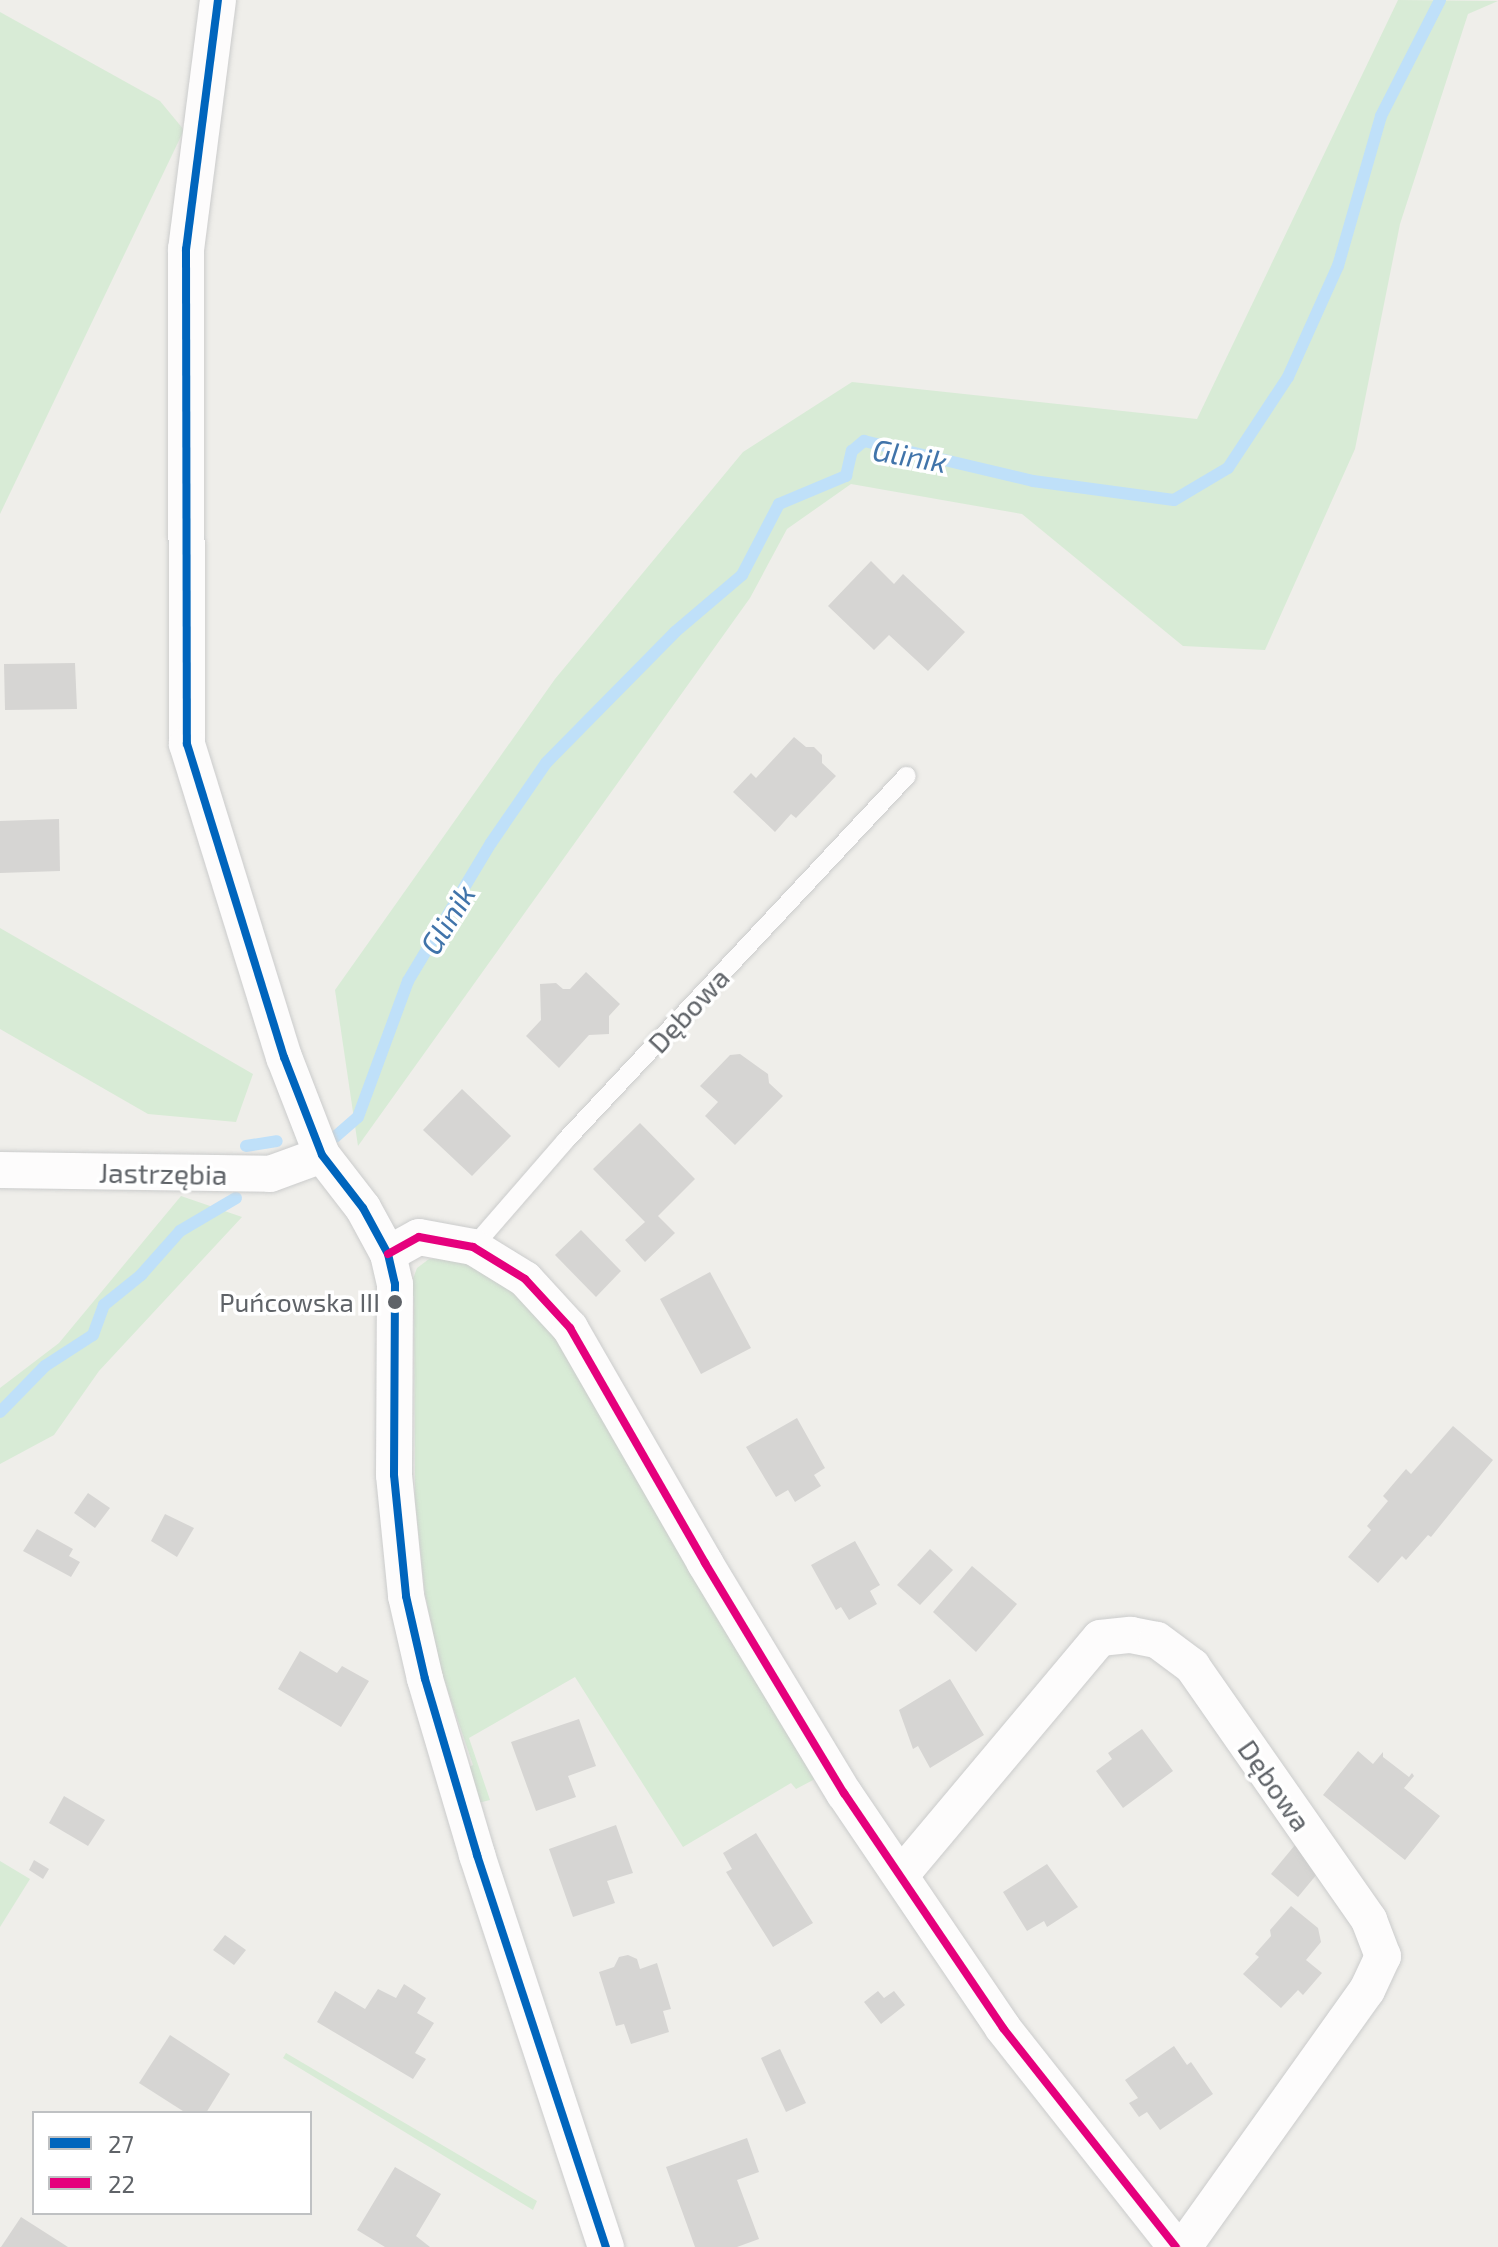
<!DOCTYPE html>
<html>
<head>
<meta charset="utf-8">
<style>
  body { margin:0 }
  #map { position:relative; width:1498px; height:2247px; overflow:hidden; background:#efeeea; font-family:"Exo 2",sans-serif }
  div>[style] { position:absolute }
  .green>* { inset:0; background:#d8ebd6 }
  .stream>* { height:12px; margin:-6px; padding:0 6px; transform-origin:6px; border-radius:6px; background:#bfe0f9 }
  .building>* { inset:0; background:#d6d5d3 }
  .roads { filter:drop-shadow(0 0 2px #cbcccc) drop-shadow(0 0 2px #cbcccc) }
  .service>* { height:18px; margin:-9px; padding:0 9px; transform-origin:9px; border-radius:9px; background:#fdfcfc }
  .minor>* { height:36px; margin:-18px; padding:0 18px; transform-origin:18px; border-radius:18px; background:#fdfcfc }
  .bus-1>* { height:8px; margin:-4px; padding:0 4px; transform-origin:4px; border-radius:4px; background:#0065bd }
  .bus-2>* { height:8px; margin:-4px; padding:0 4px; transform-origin:4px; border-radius:4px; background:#e5007d }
  .dots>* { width:22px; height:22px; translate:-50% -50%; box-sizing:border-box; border:4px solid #fff; border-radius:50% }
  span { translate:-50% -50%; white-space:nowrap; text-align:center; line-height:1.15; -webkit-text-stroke:7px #fff; paint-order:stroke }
  .bus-label { font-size:26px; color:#5f6368 }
  .right { translate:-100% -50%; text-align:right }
  .street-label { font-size:28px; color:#5f6368 }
  .water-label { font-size:30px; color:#4174aa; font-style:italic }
  .legend { position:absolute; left:32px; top:2111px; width:280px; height:104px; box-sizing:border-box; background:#fff; border:2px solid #bfc1c3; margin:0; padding:10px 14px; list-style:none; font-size:24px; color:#5f6368 }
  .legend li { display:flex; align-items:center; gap:16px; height:40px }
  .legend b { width:40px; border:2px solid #bfc1c3 }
</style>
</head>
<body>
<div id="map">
  <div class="green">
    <div style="clip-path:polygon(1398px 0,1498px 1px,1468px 14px,1400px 224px,1355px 449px,1265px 650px,1183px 646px,1022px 514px,851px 484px,787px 529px,750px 598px,358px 1146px,335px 990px,555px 679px,743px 452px,852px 382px,1197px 419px)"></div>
    <div style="clip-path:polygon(0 12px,160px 101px,184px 130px,0 514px)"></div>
    <div style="clip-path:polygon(0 928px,253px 1074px,236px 1122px,148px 1114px,0 1029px)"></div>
    <div style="clip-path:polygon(181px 1196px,242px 1217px,99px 1371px,54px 1435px,0 1464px,0 1388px,59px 1343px)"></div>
    <div style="clip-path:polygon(447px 1258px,471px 1260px,546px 1315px,815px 1779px,796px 1789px,791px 1783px,683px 1847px,575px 1677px,469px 1738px,490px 1800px,478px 1803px,467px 1768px,473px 1765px,441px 1671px,425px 1594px,415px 1500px,414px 1296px,407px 1295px,417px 1268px,429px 1259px)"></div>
    <div style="clip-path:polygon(0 1861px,30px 1879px,0 1927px)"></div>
    <div style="clip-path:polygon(286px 2053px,537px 2201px,533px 2210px,283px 2058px)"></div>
  </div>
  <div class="stream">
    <div style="left:335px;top:1137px;width:30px;rotate:-41deg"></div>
    <div style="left:358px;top:1117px;width:145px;rotate:-69.8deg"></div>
    <div style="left:408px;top:981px;width:161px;rotate:-59deg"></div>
    <div style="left:491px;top:843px;width:97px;rotate:-55.5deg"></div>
    <div style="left:546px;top:763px;width:184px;rotate:-45.4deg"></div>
    <div style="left:675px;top:632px;width:88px;rotate:-40.4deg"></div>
    <div style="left:742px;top:575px;width:80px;rotate:-62.5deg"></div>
    <div style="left:779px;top:504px;width:73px;rotate:-22.7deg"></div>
    <div style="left:846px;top:476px;width:26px;rotate:-77deg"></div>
    <div style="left:852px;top:451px;width:16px;rotate:-40deg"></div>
    <div style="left:864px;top:441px;width:174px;rotate:13.3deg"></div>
    <div style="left:1033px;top:481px;width:142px;rotate:7.7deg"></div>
    <div style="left:1174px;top:500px;width:63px;rotate:-30.7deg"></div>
    <div style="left:1228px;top:468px;width:109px;rotate:-56.6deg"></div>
    <div style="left:1288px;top:377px;width:122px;rotate:-65.8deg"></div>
    <div style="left:1338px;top:266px;width:156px;rotate:-74deg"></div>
    <div style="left:1381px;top:116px;width:130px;rotate:-63deg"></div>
    <div style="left:246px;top:1146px;width:31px;rotate:-9deg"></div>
    <div style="left:0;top:1412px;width:64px;rotate:-45.6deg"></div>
    <div style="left:45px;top:1366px;width:57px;rotate:-32.9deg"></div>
    <div style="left:93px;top:1335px;width:32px;rotate:-70deg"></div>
    <div style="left:104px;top:1305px;width:48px;rotate:-39deg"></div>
    <div style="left:141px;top:1275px;width:59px;rotate:-48.4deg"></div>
    <div style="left:180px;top:1231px;width:65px;rotate:-30.5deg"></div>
  </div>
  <div class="building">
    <div style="clip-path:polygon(871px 561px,894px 584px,903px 574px,965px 632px,928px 671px,889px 635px,874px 650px,828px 606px)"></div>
    <div style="clip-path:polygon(75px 663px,77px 709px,5px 710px,4px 664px)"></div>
    <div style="clip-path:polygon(794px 737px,806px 747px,814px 747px,822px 755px,822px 763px,836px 776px,796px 818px,791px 814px,775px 832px,733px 792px,751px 773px,756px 778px)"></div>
    <div style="clip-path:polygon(59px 819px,60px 871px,0 873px,0 821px)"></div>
    <div style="clip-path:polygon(586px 972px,620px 1004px,609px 1016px,609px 1034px,589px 1035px,559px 1068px,526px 1036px,541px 1020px,540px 984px,556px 983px,563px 989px,570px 989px)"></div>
    <div style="clip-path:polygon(740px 1054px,768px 1074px,769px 1083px,783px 1096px,735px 1145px,705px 1116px,718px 1102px,700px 1086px,730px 1055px)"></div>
    <div style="clip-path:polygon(462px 1089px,511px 1136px,472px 1176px,423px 1130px)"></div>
    <div style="clip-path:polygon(640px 1123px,695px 1179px,658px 1216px,675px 1233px,645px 1262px,625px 1240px,645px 1222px,593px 1169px)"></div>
    <div style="clip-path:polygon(581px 1230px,621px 1271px,596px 1297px,555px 1255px)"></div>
    <div style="clip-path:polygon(710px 1272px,751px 1348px,701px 1374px,660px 1299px)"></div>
    <div style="clip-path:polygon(797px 1418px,825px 1468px,814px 1475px,821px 1486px,795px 1502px,788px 1490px,776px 1497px,746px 1447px)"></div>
    <div style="clip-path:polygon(1453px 1426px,1493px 1460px,1431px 1537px,1428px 1535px,1406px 1560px,1402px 1556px,1378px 1583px,1348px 1557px,1371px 1530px,1367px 1526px,1388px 1501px,1383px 1496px,1406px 1469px,1411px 1474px)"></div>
    <div style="clip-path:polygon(88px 1493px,110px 1508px,95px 1528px,74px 1513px)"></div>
    <div style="clip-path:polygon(165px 1514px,194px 1528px,177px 1557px,151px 1541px)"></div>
    <div style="clip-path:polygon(37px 1529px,73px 1549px,69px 1556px,80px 1562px,71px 1577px,23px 1551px)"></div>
    <div style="clip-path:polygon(855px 1541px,880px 1585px,870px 1591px,877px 1604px,849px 1620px,841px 1607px,836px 1610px,811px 1565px)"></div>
    <div style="clip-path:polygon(930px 1549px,953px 1570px,920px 1605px,897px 1585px)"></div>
    <div style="clip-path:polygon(972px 1566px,1017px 1604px,976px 1652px,933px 1612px)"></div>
    <div style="clip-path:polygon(300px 1651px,337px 1673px,342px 1666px,369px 1681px,341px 1727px,278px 1689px)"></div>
    <div style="clip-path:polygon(950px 1679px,984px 1735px,930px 1768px,918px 1746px,913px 1749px,899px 1710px)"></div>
    <div style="clip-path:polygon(579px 1719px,596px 1766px,568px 1776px,576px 1797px,536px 1811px,511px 1742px)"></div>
    <div style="clip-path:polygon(1142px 1729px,1173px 1771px,1123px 1808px,1096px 1771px,1112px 1759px,1108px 1753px)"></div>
    <div style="clip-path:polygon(1358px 1751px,1373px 1764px,1383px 1752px,1383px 1757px,1409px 1777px,1412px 1773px,1414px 1776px,1404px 1788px,1440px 1816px,1405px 1860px,1323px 1795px)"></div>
    <div style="clip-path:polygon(64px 1796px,105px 1820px,88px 1846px,49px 1823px)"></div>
    <div style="clip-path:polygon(616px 1825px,633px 1873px,607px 1881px,615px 1903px,573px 1917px,549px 1849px)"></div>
    <div style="clip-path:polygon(756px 1833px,813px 1923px,773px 1947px,726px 1872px,732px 1869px,723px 1853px)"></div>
    <div style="clip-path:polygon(1295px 1845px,1322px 1868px,1298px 1897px,1271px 1874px)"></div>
    <div style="clip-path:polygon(34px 1860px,49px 1869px,43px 1879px,29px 1870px)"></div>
    <div style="clip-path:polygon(1047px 1864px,1078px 1907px,1047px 1927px,1044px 1921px,1027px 1931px,1003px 1892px)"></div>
    <div style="clip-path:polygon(1291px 1906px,1318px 1928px,1321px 1942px,1306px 1960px,1322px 1973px,1303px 1995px,1298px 1990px,1281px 2008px,1243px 1974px,1259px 1957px,1255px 1954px,1271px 1936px,1270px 1930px)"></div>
    <div style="clip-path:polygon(225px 1935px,246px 1950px,234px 1965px,213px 1950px)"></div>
    <div style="clip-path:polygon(628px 1955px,637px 1959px,640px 1969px,657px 1963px,671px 2009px,663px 2011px,669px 2032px,631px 2044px,624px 2024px,616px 2026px,599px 1972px,614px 1967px,619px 1957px)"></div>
    <div style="clip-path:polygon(404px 1984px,426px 1998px,417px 2013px,434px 2023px,415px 2053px,426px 2059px,413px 2079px,317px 2022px,335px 1991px,365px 2009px,378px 1989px,396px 1998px)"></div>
    <div style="clip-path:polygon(878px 1991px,884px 1998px,894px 1991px,905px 2005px,881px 2024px,864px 2002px)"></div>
    <div style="clip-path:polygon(170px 2035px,230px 2074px,206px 2113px,186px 2113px,139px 2083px)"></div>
    <div style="clip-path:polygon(1174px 2046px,1187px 2065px,1191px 2062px,1213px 2094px,1160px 2130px,1147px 2112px,1139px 2117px,1129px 2103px,1138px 2098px,1125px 2080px)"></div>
    <div style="clip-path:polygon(780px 2049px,806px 2103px,786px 2112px,761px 2058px)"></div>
    <div style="clip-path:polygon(747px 2138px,759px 2172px,737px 2180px,759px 2239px,737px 2247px,695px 2247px,666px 2167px)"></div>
    <div style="clip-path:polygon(395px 2167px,441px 2194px,416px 2236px,430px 2247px,385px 2247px,357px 2230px)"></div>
    <div style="clip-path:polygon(21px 2217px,68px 2247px,1px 2247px)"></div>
  </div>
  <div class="roads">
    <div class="service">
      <div style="left:473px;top:1247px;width:140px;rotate:-49deg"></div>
      <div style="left:565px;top:1141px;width:500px;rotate:-46.9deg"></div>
    </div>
    <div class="minor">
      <div style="left:218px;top:0;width:251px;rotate:97.3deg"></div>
      <div style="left:186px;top:249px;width:495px;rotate:89.9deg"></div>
      <div style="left:187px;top:744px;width:328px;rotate:72.8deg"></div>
      <div style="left:284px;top:1057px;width:105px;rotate:68.8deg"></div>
      <div style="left:322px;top:1155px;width:67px;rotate:52.3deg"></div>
      <div style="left:363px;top:1208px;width:52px;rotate:61.5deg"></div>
      <div style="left:388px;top:1254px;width:31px;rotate:77deg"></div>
      <div style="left:395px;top:1284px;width:191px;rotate:90.3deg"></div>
      <div style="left:394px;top:1475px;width:122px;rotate:84.3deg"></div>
      <div style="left:406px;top:1596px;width:85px;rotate:77.1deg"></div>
      <div style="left:425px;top:1679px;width:184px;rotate:73.5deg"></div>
      <div style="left:477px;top:1855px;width:413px;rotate:71.8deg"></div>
      <div style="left:0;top:1170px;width:270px;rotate:0.8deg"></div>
      <div style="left:270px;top:1174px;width:55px;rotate:-20.1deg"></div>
      <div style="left:388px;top:1254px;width:35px;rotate:-29deg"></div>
      <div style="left:419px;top:1237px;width:55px;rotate:10.5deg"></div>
      <div style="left:473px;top:1247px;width:61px;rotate:31.6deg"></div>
      <div style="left:525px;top:1279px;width:67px;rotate:47.4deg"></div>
      <div style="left:570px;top:1328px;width:271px;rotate:60.1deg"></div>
      <div style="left:705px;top:1563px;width:269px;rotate:58.9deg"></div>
      <div style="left:844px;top:1793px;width:284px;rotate:55.9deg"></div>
      <div style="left:1003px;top:2028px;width:279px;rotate:51.7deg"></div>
      <div style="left:901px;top:1875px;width:309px;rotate:-50deg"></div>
      <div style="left:1100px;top:1638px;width:31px;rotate:-6deg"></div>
      <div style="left:1131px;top:1635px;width:26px;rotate:11deg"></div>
      <div style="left:1157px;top:1640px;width:44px;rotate:36.6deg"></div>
      <div style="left:1192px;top:1666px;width:310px;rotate:55.1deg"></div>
      <div style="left:1369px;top:1920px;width:39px;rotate:69deg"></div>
      <div style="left:1383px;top:1956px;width:38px;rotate:115deg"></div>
      <div style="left:1367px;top:1990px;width:315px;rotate:125.5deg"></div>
    </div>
  </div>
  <div class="bus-1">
    <div style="left:218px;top:0;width:251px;rotate:97.3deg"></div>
    <div style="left:186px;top:249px;width:495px;rotate:89.9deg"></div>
    <div style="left:187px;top:744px;width:328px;rotate:72.8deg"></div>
    <div style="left:284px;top:1057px;width:105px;rotate:68.8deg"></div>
    <div style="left:322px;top:1155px;width:67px;rotate:52.3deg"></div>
    <div style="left:363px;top:1208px;width:52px;rotate:61.5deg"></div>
    <div style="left:388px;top:1254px;width:31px;rotate:77deg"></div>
    <div style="left:395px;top:1284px;width:191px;rotate:90.3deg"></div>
    <div style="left:394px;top:1475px;width:122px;rotate:84.3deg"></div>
    <div style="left:406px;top:1596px;width:85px;rotate:77.1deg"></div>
    <div style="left:425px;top:1679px;width:184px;rotate:73.5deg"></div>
    <div style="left:477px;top:1855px;width:413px;rotate:71.8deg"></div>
  </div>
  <div class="bus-2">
    <div style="left:388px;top:1254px;width:35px;rotate:-29deg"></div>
    <div style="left:419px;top:1237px;width:55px;rotate:10.5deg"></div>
    <div style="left:473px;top:1247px;width:61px;rotate:31.6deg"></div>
    <div style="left:525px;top:1279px;width:67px;rotate:47.4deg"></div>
    <div style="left:570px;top:1328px;width:271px;rotate:60.1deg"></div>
    <div style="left:705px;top:1563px;width:269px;rotate:58.9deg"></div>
    <div style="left:844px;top:1793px;width:284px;rotate:55.9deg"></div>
    <div style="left:1003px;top:2028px;width:279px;rotate:51.7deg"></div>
  </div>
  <div class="dots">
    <div style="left:395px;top:1302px;background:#5f6368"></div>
  </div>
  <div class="bus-label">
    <span class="right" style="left:380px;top:1302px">Puńcowska III</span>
  </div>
  <div class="street-label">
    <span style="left:688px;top:1010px;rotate:-47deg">Dębowa</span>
    <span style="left:163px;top:1173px;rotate:1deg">Jastrzębia</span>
    <span style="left:1275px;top:1785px;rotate:55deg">Dębowa</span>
  </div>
  <div class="water-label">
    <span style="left:910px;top:455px;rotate:10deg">Glinik</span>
    <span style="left:447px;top:919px;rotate:-58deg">Glinik</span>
  </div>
  <ul class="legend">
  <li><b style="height:10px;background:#0065bd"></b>27</li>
  <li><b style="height:10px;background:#e5007d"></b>22</li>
  </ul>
</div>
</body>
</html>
